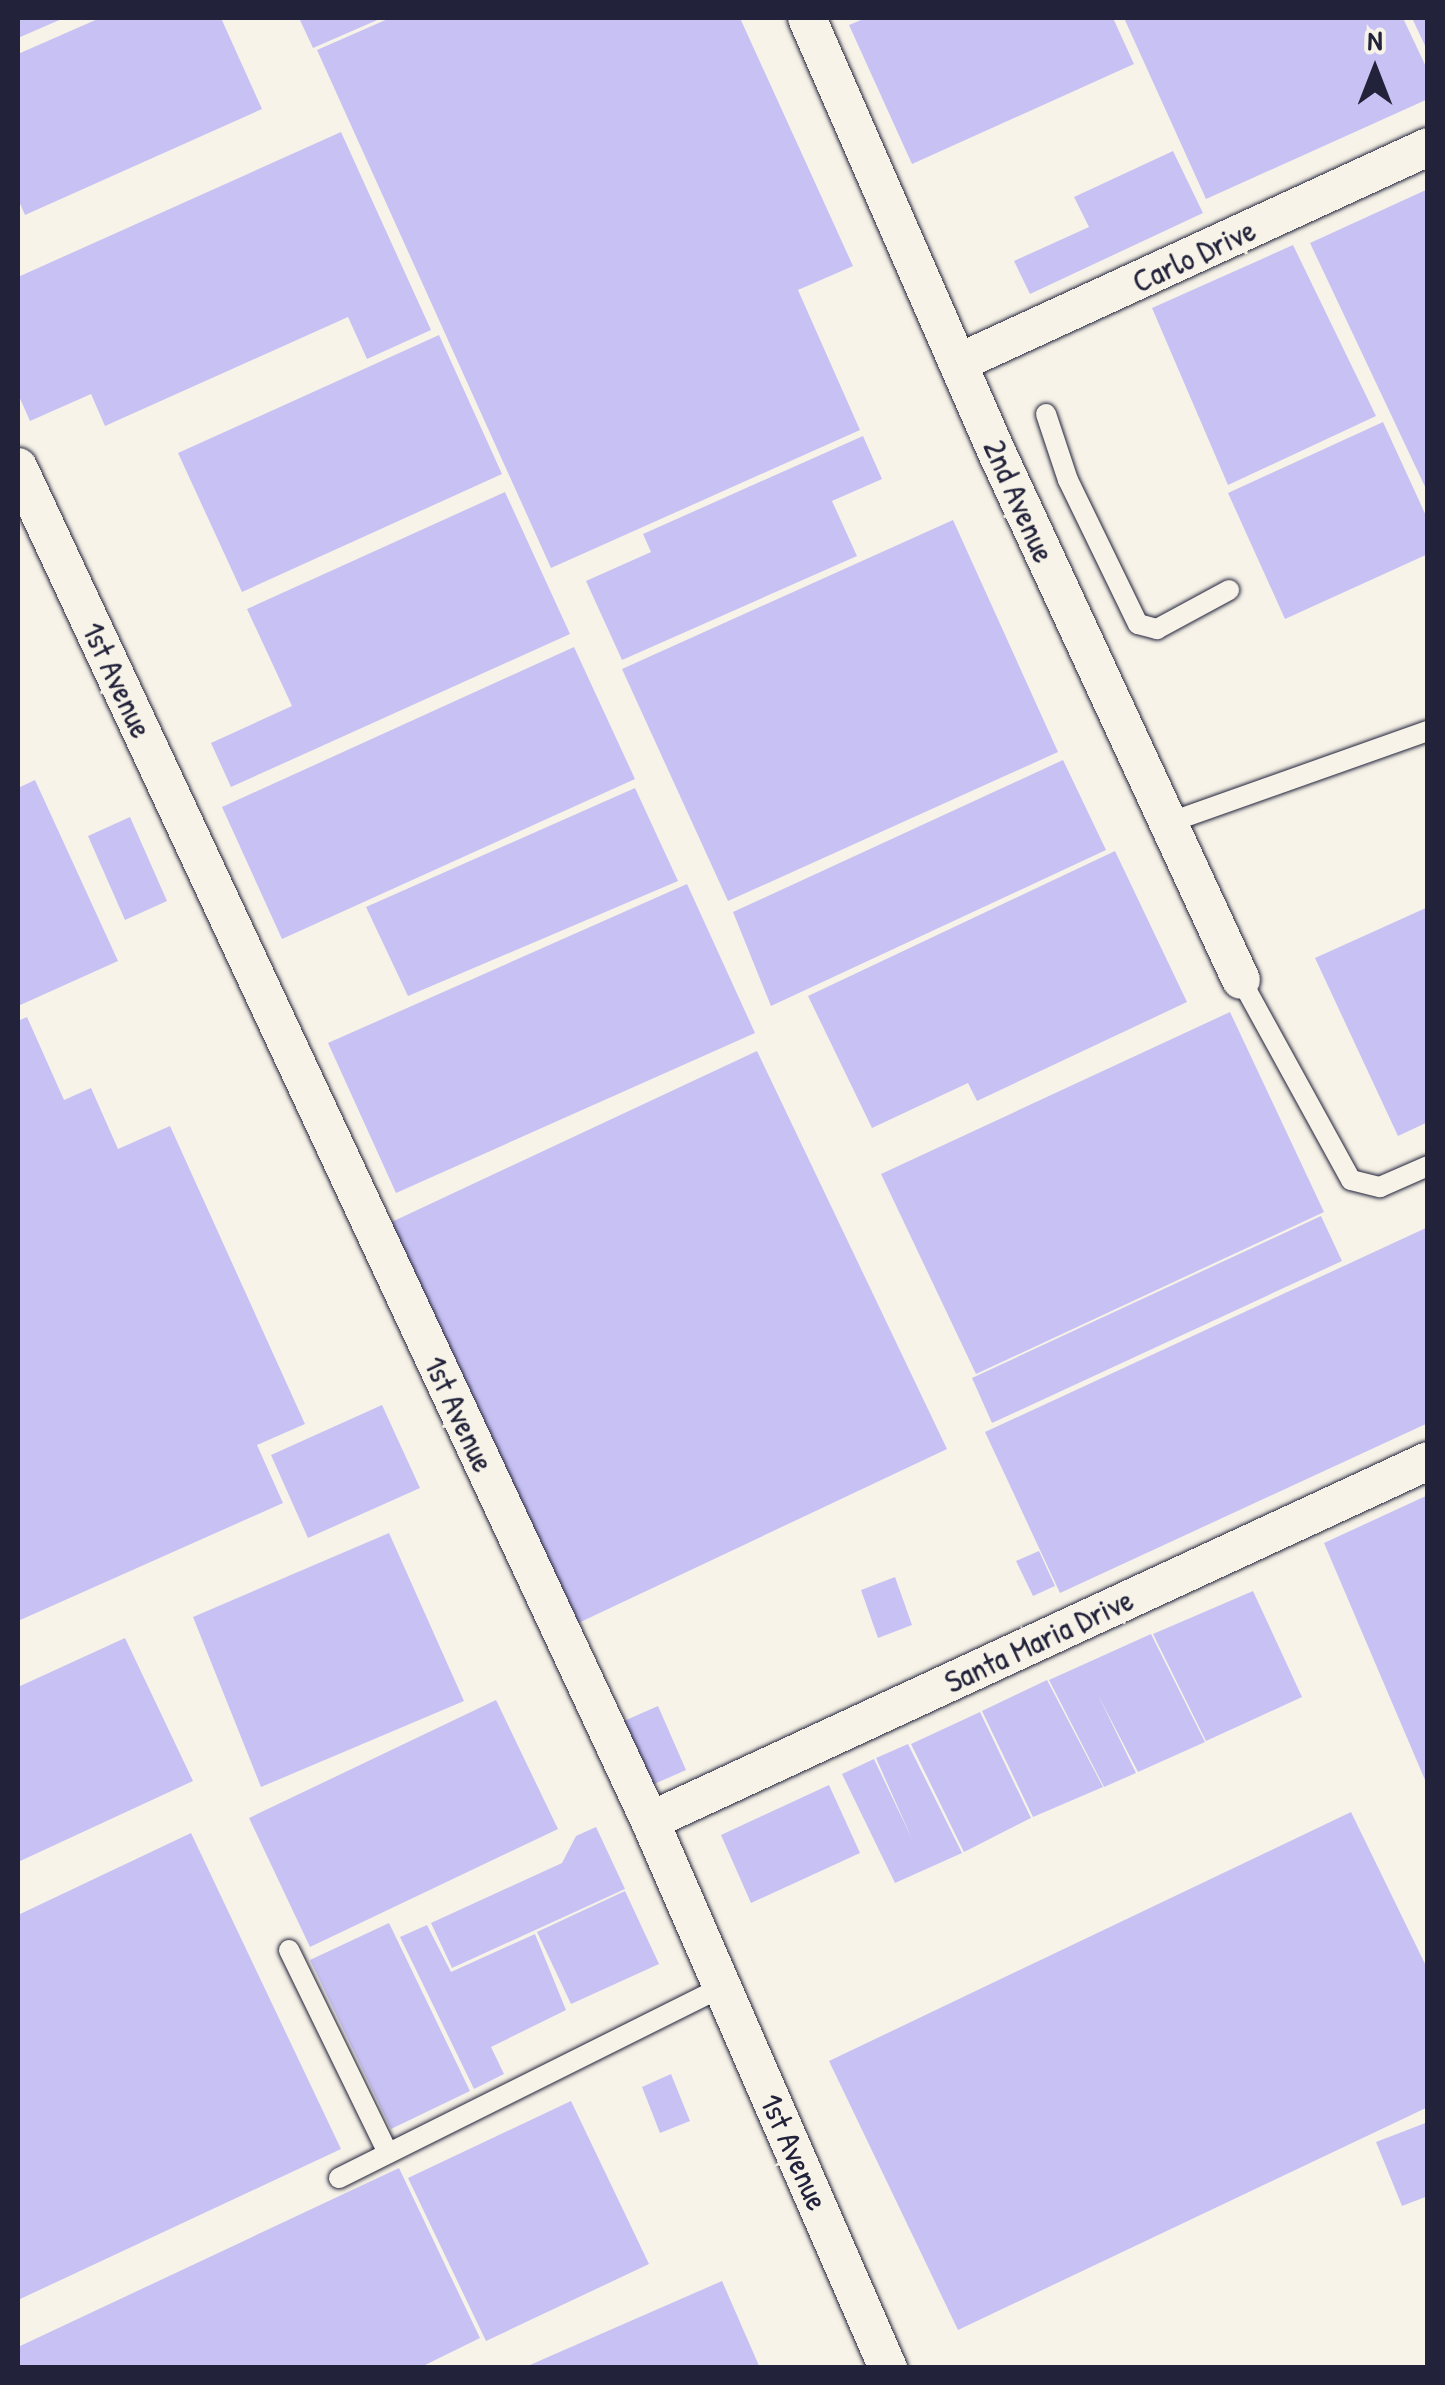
<!DOCTYPE html>
<html>
<head>
<meta charset="utf-8">
<style>
  body { margin:0 }
  #map { position:relative; width:1445px; height:2385px; overflow:hidden; background:#f7f3e8; font-family:"Patrick Hand",sans-serif }
  div>[style] { position:absolute }
  .building>* { inset:0; background:#c8c2f4 }
  .roads { filter:drop-shadow(0 0 2px #22223b) drop-shadow(0 0 2px #22223b) }
  .service>* { height:20px; margin:-10px; padding:0 10px; transform-origin:10px; border-radius:10px; background:#f7f3e8 }
  .minor>* { height:38px; margin:-19px; padding:0 19px; transform-origin:19px; border-radius:19px; background:#f7f3e8 }
  span { translate:-50% -50%; white-space:nowrap; text-align:center; line-height:1.15; -webkit-text-stroke:10px #f7f3e8; paint-order:stroke }
  .street-label { font-size:32px; color:#22223b }
  .frame { position:absolute; inset:0; border:20px solid #22223b; pointer-events:none }
  .north { position:absolute; left:1325px; top:20px; width:100px; height:100px; -webkit-text-stroke:8px #f7f3e8; paint-order:stroke; rotate:0deg; font-size:28px; font-weight:700; line-height:40px; text-align:center; color:#22223b }
  .north::after { content:''; display:block; margin:auto; width:35px; height:45px; background:#22223b; clip-path:polygon(50% 0,100% 100%,50% 72%,0 100%) }
</style>
</head>
<body>
<div id="map">
  <div class="building">
    <div style="clip-path:polygon(18px 18px,64px 18px,18px 38px)"></div>
    <div style="clip-path:polygon(100px 18px,221px 18px,262px 109px,25px 215px,18px 199px,18px 54px)"></div>
    <div style="clip-path:polygon(299px 18px,382px 18px,313px 48px)"></div>
    <div style="clip-path:polygon(390px 18px,740px 18px,853px 266px,798px 290px,860px 430px,551px 568px,317px 50px)"></div>
    <div style="clip-path:polygon(866px 18px,1113px 18px,1134px 64px,912px 164px,849px 25px)"></div>
    <div style="clip-path:polygon(1124px 18px,1403px 18px,1428px 71px,1428px 99px,1206px 199px)"></div>
    <div style="clip-path:polygon(1412px 18px,1428px 18px,1428px 52px)"></div>
    <div style="clip-path:polygon(341px 132px,431px 330px,367px 359px,348px 317px,105px 426px,91px 394px,30px 421px,18px 394px,18px 277px)"></div>
    <div style="clip-path:polygon(1173px 151px,1203px 213px,1030px 294px,1014px 261px,1089px 227px,1074px 197px)"></div>
    <div style="clip-path:polygon(1428px 189px,1428px 493px,1310px 243px)"></div>
    <div style="clip-path:polygon(1293px 245px,1376px 416px,1228px 485px,1152px 308px)"></div>
    <div style="clip-path:polygon(439px 335px,502px 474px,242px 592px,178px 453px)"></div>
    <div style="clip-path:polygon(1383px 422px,1428px 520px,1428px 554px,1285px 619px,1228px 493px)"></div>
    <div style="clip-path:polygon(863px 436px,882px 479px,832px 501px,857px 556px,622px 660px,586px 581px,651px 552px,643px 534px)"></div>
    <div style="clip-path:polygon(505px 492px,570px 634px,231px 787px,211px 743px,292px 706px,247px 609px)"></div>
    <div style="clip-path:polygon(953px 520px,1058px 752px,728px 901px,622px 669px)"></div>
    <div style="clip-path:polygon(574px 647px,635px 779px,282px 939px,222px 807px)"></div>
    <div style="clip-path:polygon(1063px 760px,1106px 850px,771px 1006px,733px 912px)"></div>
    <div style="clip-path:polygon(35px 780px,118px 961px,18px 1006px,18px 788px)"></div>
    <div style="clip-path:polygon(635px 788px,678px 881px,408px 996px,366px 907px)"></div>
    <div style="clip-path:polygon(130px 817px,167px 901px,125px 920px,88px 836px)"></div>
    <div style="clip-path:polygon(1115px 851px,1187px 1002px,977px 1101px,968px 1083px,872px 1128px,808px 996px)"></div>
    <div style="clip-path:polygon(687px 884px,755px 1033px,396px 1193px,328px 1043px)"></div>
    <div style="clip-path:polygon(1428px 907px,1428px 1122px,1398px 1136px,1315px 958px)"></div>
    <div style="clip-path:polygon(1230px 1012px,1324px 1212px,976px 1374px,881px 1174px)"></div>
    <div style="clip-path:polygon(27px 1017px,64px 1100px,91px 1088px,118px 1149px,170px 1126px,305px 1424px,257px 1445px,283px 1503px,18px 1621px,18px 1021px)"></div>
    <div style="clip-path:polygon(757px 1051px,947px 1449px,572px 1626px,381px 1227px)"></div>
    <div style="clip-path:polygon(1321px 1216px,1342px 1261px,992px 1423px,972px 1378px)"></div>
    <div style="clip-path:polygon(1428px 1227px,1428px 1423px,1060px 1593px,985px 1432px)"></div>
    <div style="clip-path:polygon(382px 1405px,420px 1488px,308px 1538px,271px 1455px)"></div>
    <div style="clip-path:polygon(1428px 1495px,1428px 1787px,1324px 1543px)"></div>
    <div style="clip-path:polygon(389px 1533px,464px 1701px,261px 1787px,193px 1617px)"></div>
    <div style="clip-path:polygon(1039px 1551px,1055px 1586px,1033px 1596px,1016px 1561px)"></div>
    <div style="clip-path:polygon(895px 1577px,912px 1625px,878px 1638px,861px 1590px)"></div>
    <div style="clip-path:polygon(1253px 1591px,1302px 1697px,1206px 1741px,1153px 1634px)"></div>
    <div style="clip-path:polygon(1151px 1634px,1205px 1742px,1138px 1772px,1098px 1695px,1136px 1773px,1104px 1787px,1049px 1680px)"></div>
    <div style="clip-path:polygon(125px 1638px,193px 1781px,18px 1862px,18px 1687px)"></div>
    <div style="clip-path:polygon(1047px 1680px,1103px 1787px,1033px 1817px,982px 1711px)"></div>
    <div style="clip-path:polygon(496px 1700px,558px 1829px,310px 1947px,249px 1818px)"></div>
    <div style="clip-path:polygon(658px 1706px,686px 1770px,652px 1785px,624px 1721px)"></div>
    <div style="clip-path:polygon(980px 1712px,1031px 1818px,964px 1852px,911px 1744px)"></div>
    <div style="clip-path:polygon(908px 1744px,962px 1853px,895px 1883px,842px 1774px,874px 1759px,912px 1839px,876px 1758px)"></div>
    <div style="clip-path:polygon(829px 1785px,860px 1853px,751px 1903px,721px 1835px)"></div>
    <div style="clip-path:polygon(1351px 1812px,1428px 1970px,1428px 2107px,958px 2330px,829px 2061px)"></div>
    <div style="clip-path:polygon(596px 1827px,625px 1889px,452px 1968px,431px 1923px,562px 1863px,576px 1836px)"></div>
    <div style="clip-path:polygon(191px 1833px,341px 2149px,18px 2300px,18px 1915px)"></div>
    <div style="clip-path:polygon(625px 1891px,659px 1964px,571px 2004px,537px 1932px)"></div>
    <div style="clip-path:polygon(389px 1923px,470px 2091px,391px 2129px,310px 1960px)"></div>
    <div style="clip-path:polygon(427px 1925px,451px 1972px,535px 1934px,566px 2010px,491px 2047px,504px 2074px,474px 2089px,400px 1937px)"></div>
    <div style="clip-path:polygon(671px 2074px,690px 2121px,660px 2133px,642px 2087px)"></div>
    <div style="clip-path:polygon(571px 2101px,649px 2264px,486px 2341px,408px 2178px)"></div>
    <div style="clip-path:polygon(1428px 2122px,1428px 2196px,1402px 2206px,1376px 2142px)"></div>
    <div style="clip-path:polygon(399px 2168px,480px 2338px,419px 2368px,18px 2368px,18px 2347px)"></div>
    <div style="clip-path:polygon(722px 2281px,760px 2368px,523px 2368px)"></div>
  </div>
  <div class="roads">
    <div class="service">
      <div style="left:1046px;top:414px;width:70px;rotate:71.6deg"></div>
      <div style="left:1068px;top:480px;width:160px;rotate:64.1deg"></div>
      <div style="left:1138px;top:624px;width:20px;rotate:15deg"></div>
      <div style="left:1157px;top:629px;width:82px;rotate:-28.4deg"></div>
      <div style="left:1165px;top:824px;width:279px;rotate:-19.5deg"></div>
      <div style="left:1241px;top:980px;width:228px;rotate:61.2deg"></div>
      <div style="left:1351px;top:1180px;width:30px;rotate:14deg"></div>
      <div style="left:1380px;top:1187px;width:52px;rotate:-23.6deg"></div>
      <div style="left:289px;top:1950px;width:226px;rotate:64deg"></div>
      <div style="left:339px;top:2178px;width:428px;rotate:-26.5deg"></div>
    </div>
    <div class="minor">
      <div style="left:807px;top:18px;width:479px;rotate:66.4deg"></div>
      <div style="left:999px;top:457px;width:576px;rotate:65.17deg"></div>
      <div style="left:958px;top:363px;width:517px;rotate:-24.68deg"></div>
      <div style="left:18px;top:467px;width:1494px;rotate:64.98deg"></div>
      <div style="left:650px;top:1821px;width:597px;rotate:66.49deg"></div>
      <div style="left:650px;top:1821px;width:857px;rotate:-24.83deg"></div>
    </div>
  </div>
  <div class="street-label">
    <span style="left:1194px;top:256px;rotate:-25deg">Carlo Drive</span>
    <span style="left:1019px;top:501px;rotate:66deg">2nd Avenue</span>
    <span style="left:117px;top:680px;rotate:65deg">1st Avenue</span>
    <span style="left:459px;top:1414px;rotate:65deg">1st Avenue</span>
    <span style="left:1039px;top:1641px;rotate:-25deg">Santa Maria Drive</span>
    <span style="left:794px;top:2152px;rotate:66deg">1st Avenue</span>
  </div>
  <div class="frame"></div>
  <div class="north">N</div>
</div>
</body>
</html>
